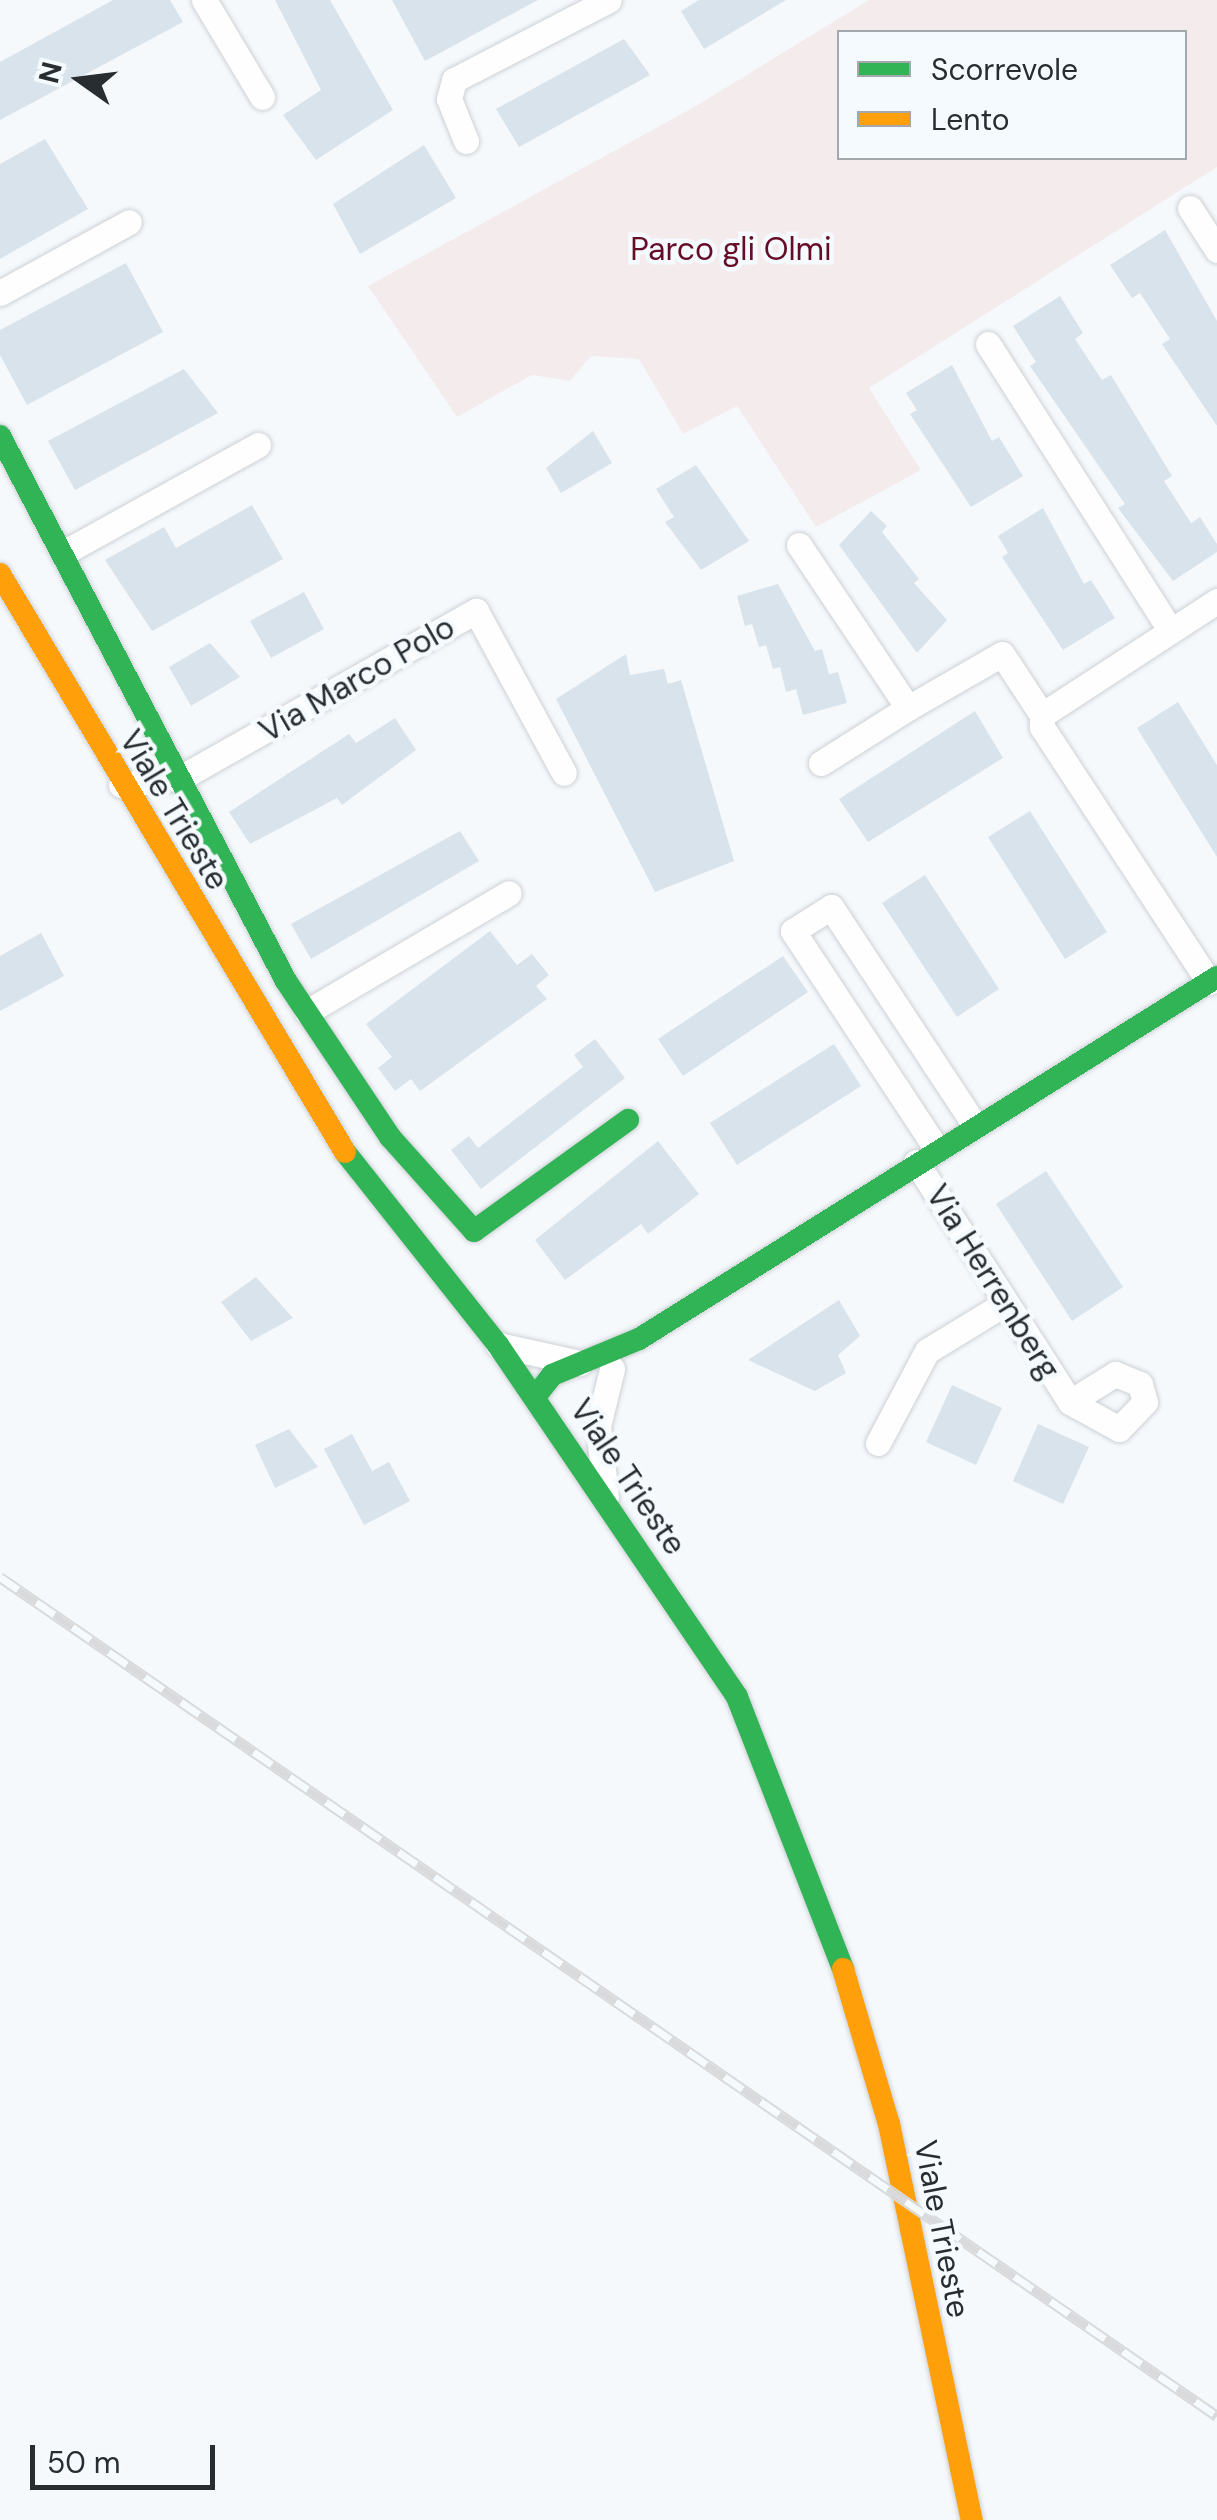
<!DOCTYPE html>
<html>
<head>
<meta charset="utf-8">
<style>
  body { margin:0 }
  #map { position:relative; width:1217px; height:2520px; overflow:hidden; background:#f6f9fc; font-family:"DM Sans",sans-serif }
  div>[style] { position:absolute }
  .green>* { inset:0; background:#f4ebed }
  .building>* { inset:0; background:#d8e3ec }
  .roads { filter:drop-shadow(0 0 2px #cdd1d5) drop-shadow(0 0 2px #cdd1d5) }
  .street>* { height:25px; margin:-12.5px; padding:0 12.5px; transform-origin:12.5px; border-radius:12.5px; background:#fefeff }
  .fast>* { height:22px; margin:-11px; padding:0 11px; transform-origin:11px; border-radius:11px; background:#30b455 }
  .slow>* { height:22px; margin:-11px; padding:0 11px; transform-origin:11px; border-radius:11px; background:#ff9f0a }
  .rail>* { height:11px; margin-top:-5.5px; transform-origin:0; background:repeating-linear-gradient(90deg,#f4fafe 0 22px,#d8dadb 0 44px); box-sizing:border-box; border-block:2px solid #d8dadb }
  span { translate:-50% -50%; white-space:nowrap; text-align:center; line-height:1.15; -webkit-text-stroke:9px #f4fafe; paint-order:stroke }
  .park-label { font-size:32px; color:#660c27 }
  .street-label { font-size:32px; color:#282d31 }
  .legend { position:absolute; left:837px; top:30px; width:350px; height:130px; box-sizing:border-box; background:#f4fafe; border:2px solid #a2a8ac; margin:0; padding:12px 18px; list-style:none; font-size:30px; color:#282d31 }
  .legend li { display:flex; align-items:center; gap:20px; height:50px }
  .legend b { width:50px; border:2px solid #a2a8ac }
  .north { position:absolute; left:30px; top:30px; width:100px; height:100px; -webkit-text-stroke:8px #f4fafe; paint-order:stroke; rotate:284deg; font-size:28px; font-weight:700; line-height:40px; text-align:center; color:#282d31 }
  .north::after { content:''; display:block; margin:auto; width:35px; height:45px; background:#282d31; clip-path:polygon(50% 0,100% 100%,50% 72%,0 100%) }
  .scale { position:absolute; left:30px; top:2445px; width:185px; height:45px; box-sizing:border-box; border:5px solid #282d31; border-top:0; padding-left:12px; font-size:30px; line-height:35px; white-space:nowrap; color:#282d31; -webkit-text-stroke:8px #f4fafe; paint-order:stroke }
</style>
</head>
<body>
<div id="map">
  <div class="green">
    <div style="clip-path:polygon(evenodd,869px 0,1217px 0,1217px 167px,869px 388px,921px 470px,816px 527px,737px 406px,683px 434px,639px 359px,591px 356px,570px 381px,532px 375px,457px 417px,368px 286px,696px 106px,869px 0,840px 32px,1184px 32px,1184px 158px,840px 158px,840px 32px)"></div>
  </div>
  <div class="building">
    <div style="clip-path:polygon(113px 0,170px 0,183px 22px,0 120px,0 62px)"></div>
    <div style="clip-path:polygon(275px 0,330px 0,393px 110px,316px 160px,283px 115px,321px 90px)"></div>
    <div style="clip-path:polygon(392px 0,538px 0,425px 61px)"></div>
    <div style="clip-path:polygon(699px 0,786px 0,704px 49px,681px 11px)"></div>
    <div style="clip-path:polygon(624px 39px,650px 75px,519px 147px,496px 109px)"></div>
    <div style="clip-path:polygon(45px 139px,88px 209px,0 259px,0 164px)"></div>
    <div style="clip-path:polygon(424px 145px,456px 198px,360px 254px,333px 204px)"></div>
    <div style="clip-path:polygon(1165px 230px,1217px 321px,1217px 426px,1162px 344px,1170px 339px,1140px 293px,1132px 298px,1110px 265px)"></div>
    <div style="clip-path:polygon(126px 263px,163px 332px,27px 405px,0 355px,0 330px)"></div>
    <div style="clip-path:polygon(1060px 296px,1083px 333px,1075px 339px,1102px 380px,1111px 375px,1172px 476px,1164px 481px,1191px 523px,1200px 517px,1217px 544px,1217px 552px,1173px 581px,1118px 508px,1125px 504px,1030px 366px,1036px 362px,1013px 326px)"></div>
    <div style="clip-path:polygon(952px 365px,992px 441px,999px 437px,1023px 476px,971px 507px,910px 414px,917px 410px,906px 393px)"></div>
    <div style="clip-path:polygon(184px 369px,218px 413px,75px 490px,48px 441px)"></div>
    <div style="clip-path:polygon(593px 431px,612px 463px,561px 493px,546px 468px)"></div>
    <div style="clip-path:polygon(696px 465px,749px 541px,701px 570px,665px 522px,674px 517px,656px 489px)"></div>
    <div style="clip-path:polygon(252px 505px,283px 559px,152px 631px,105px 560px,164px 527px,176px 548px)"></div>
    <div style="clip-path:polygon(1043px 508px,1084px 584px,1091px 580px,1115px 618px,1063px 650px,1002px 557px,1008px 553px,998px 536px)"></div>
    <div style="clip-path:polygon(871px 511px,887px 526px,882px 532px,919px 579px,914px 583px,947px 620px,917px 653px,839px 545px)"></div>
    <div style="clip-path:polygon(778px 584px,815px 651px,822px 649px,829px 674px,838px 672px,847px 703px,803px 715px,796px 689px,786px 692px,780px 667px,773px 669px,766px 645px,759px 647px,752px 624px,745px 626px,737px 596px)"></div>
    <div style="clip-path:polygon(304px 592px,324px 629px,271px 658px,250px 621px)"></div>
    <div style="clip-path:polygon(210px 643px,240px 677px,191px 706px,169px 667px)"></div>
    <div style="clip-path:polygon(626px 654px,630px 675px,664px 669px,668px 684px,681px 680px,734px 861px,655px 892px,556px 699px)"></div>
    <div style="clip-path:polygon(1178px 702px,1217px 765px,1217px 857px,1137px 728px)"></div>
    <div style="clip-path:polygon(975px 711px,1003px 758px,868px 842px,839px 799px)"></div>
    <div style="clip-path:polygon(395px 718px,416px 750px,342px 805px,337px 798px,250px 844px,229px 812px,349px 734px,356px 743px)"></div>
    <div style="clip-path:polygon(1030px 811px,1107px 932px,1065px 959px,988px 837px)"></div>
    <div style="clip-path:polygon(460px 831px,479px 861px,311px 959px,291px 924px)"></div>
    <div style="clip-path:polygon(925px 875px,999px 989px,957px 1017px,882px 903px)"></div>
    <div style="clip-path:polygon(490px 931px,517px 965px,532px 954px,549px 975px,536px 986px,547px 999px,420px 1091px,411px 1079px,395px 1091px,378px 1068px,392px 1057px,366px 1024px)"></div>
    <div style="clip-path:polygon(41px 933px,64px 976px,0 1011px,0 956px)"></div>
    <div style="clip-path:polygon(783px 956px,808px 992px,683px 1076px,658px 1039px)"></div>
    <div style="clip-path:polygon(595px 1039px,625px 1078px,481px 1189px,451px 1150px,469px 1136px,478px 1148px,583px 1067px,574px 1055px)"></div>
    <div style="clip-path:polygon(834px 1044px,861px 1086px,737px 1165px,710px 1123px)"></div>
    <div style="clip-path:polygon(658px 1141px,699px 1194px,648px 1234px,641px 1224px,565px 1280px,535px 1240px)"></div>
    <div style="clip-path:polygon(1046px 1171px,1123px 1287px,1072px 1321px,996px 1204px)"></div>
    <div style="clip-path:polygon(256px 1277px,293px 1318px,251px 1341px,221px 1302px)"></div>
    <div style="clip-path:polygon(839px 1300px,860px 1336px,838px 1355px,846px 1373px,815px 1391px,748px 1360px)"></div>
    <div style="clip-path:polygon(952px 1385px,1002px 1408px,976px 1465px,926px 1442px)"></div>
    <div style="clip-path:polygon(1038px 1424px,1089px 1447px,1063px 1504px,1013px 1481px)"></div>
    <div style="clip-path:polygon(289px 1429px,318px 1467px,275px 1488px,255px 1445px)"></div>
    <div style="clip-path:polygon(352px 1434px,372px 1471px,389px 1462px,410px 1501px,364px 1525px,324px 1449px)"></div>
  </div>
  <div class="roads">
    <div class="street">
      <div style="left:204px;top:0;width:113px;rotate:59.1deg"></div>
      <div style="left:466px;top:141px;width:45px;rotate:-112deg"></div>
      <div style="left:449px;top:99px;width:20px;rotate:-75deg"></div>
      <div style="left:454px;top:80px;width:174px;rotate:-27.3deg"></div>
      <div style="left:1190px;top:208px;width:50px;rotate:57.3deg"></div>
      <div style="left:0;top:293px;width:147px;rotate:-28.8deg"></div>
      <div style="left:988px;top:344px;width:339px;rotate:57.5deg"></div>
      <div style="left:799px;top:545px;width:196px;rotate:56.2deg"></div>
      <div style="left:908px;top:708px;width:108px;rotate:-29.9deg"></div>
      <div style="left:1002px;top:654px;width:73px;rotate:56.7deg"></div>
      <div style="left:63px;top:553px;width:223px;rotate:-29deg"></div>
      <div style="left:1042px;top:715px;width:12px;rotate:90deg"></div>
      <div style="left:1042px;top:727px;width:305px;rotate:56.8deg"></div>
      <div style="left:1042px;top:715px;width:209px;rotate:-33.1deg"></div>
      <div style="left:821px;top:763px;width:103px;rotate:-32.3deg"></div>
      <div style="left:121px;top:785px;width:62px;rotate:-7.5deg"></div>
      <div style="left:182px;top:777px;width:338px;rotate:-29.5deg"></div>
      <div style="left:476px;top:611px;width:184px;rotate:61.5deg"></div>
      <div style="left:307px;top:1012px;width:234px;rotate:-30.5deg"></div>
      <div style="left:936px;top:1148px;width:260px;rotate:-123.4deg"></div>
      <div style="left:793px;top:931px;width:45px;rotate:-32.3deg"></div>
      <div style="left:831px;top:907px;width:260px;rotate:56.6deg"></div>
      <div style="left:916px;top:1162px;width:285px;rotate:57.3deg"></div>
      <div style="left:1070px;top:1402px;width:56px;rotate:28.9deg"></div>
      <div style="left:1119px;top:1429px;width:37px;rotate:-46deg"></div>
      <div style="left:1145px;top:1402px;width:19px;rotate:-106deg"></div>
      <div style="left:1140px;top:1384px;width:27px;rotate:-158deg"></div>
      <div style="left:1115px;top:1374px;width:53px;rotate:148.1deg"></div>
      <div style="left:498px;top:1345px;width:84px;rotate:12.4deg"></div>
      <div style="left:878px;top:1443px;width:104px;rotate:-62deg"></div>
      <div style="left:927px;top:1351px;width:90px;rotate:-31.4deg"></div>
      <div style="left:606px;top:1496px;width:70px;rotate:-96.5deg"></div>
      <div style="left:598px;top:1426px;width:59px;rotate:-76.2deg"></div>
    </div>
    <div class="fast">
      <div style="left:0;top:436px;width:615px;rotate:62.31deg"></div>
      <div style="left:286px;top:981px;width:187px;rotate:56.3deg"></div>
      <div style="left:390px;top:1137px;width:126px;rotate:48.2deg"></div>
      <div style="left:474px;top:1231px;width:190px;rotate:-35.8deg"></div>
      <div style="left:345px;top:1152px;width:246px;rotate:51.6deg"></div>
      <div style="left:498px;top:1345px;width:425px;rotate:55.8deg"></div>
      <div style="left:737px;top:1697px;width:292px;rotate:68.7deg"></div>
      <div style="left:535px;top:1397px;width:28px;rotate:-52deg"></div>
      <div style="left:552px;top:1375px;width:94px;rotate:-22.5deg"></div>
      <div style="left:639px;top:1339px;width:682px;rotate:-32.06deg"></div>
    </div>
    <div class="slow">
      <div style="left:0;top:574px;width:673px;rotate:59.17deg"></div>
      <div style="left:843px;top:1969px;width:162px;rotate:73.5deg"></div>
      <div style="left:889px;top:2124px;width:405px;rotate:78.2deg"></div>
    </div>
  </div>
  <div class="rail">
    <div style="left:0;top:1577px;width:1478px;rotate:34.58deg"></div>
  </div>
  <div class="park-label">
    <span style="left:731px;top:249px">Parco gli Olmi</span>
  </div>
  <div class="street-label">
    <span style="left:357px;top:679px;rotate:-30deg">Via Marco Polo</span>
    <span style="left:174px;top:810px;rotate:59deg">Viale Trieste</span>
    <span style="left:993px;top:1282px;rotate:58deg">Via Herrenberg</span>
    <span style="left:628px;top:1477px;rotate:56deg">Viale Trieste</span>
    <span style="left:942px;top:2229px;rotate:79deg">Viale Trieste</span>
  </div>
  <ul class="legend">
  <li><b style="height:12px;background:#30b455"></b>Scorrevole</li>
  <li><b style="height:12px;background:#ff9f0a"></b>Lento</li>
  </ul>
  <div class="north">N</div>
  <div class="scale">50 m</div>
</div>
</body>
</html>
